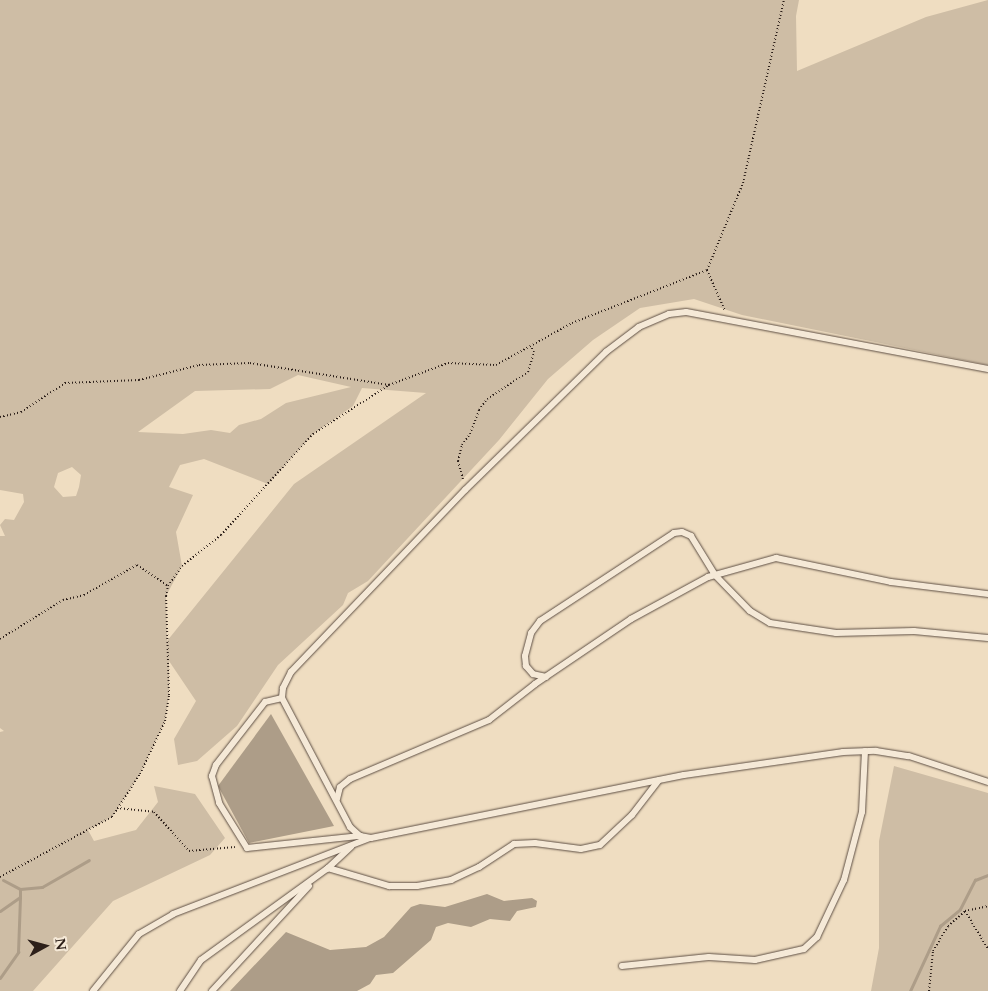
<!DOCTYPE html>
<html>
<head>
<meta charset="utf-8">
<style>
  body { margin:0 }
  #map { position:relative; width:988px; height:991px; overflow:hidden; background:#efddc1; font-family:Cardo,serif }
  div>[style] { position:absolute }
  .green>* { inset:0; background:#cebda5 }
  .water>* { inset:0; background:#ad9d88 }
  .stream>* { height:3px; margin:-1.5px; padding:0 1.5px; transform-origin:1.5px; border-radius:1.5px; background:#ad9d88 }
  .path>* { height:2px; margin-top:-1px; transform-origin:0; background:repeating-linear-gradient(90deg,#2d201a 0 1px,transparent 0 3.5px) }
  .roads { filter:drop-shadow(0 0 1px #5e4f44) drop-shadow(0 0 1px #5e4f44) }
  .service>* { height:6px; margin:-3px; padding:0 3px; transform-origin:3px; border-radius:3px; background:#f5e9d7 }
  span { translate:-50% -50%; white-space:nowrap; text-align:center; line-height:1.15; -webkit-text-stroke:4.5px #f5e9d7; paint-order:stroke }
  .north { position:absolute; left:20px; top:921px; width:50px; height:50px; -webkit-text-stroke:4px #f5e9d7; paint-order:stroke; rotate:83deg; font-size:14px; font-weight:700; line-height:20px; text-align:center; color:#2d201a }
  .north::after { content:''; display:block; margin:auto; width:18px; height:22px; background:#2d201a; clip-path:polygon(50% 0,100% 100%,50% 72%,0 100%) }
</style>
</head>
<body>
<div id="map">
  <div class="green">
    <div style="clip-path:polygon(evenodd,0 0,799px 0,796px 16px,797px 71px,926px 17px,988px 0,988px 365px,742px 315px,694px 299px,640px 308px,593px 340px,548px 379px,499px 440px,368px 581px,348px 593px,343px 605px,278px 665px,237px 726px,197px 761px,178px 765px,174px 739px,196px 701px,169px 661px,169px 695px,165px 721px,140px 774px,112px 817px,88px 830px,94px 841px,136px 830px,158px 802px,154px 786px,195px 794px,225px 838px,210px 855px,113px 901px,33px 991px,0 991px,0 732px,4px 731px,0 728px,0 536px,5px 536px,0 525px,5px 519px,14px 520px,24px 502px,23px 494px,0 490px,0 0,298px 375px,351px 387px,286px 403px,261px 419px,239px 425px,230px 433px,211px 430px,183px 434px,138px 432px,195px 391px,270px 389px,298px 375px,0 0,362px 388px,426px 393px,294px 484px,167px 641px,166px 596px,182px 566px,176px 532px,193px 495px,169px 487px,180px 465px,204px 459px,268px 484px,313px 434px,353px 406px,362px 388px,0 0,72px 467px,81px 475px,79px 487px,76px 496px,63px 497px,54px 487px,58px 473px,72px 467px)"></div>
    <div style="clip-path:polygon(894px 766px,988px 793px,988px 991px,871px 991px,879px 948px,879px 841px)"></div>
  </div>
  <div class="water">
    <div style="clip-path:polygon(271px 714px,334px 826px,249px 843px,218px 786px)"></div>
    <div style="clip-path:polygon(487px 894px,504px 901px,532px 898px,537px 901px,536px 907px,517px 911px,510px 921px,490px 919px,471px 927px,448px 923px,436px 927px,431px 940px,393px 973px,376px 975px,370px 984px,357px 991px,230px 991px,286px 932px,330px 950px,366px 947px,384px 937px,411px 907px,420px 904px,445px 907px)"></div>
  </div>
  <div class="stream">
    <div style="left:3px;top:880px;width:19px;rotate:28deg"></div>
    <div style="left:0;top:911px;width:24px;rotate:-35deg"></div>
    <div style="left:20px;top:897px;width:8px;rotate:-90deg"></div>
    <div style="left:20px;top:889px;width:22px;rotate:-5deg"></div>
    <div style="left:42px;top:887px;width:54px;rotate:-29.9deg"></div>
    <div style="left:0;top:978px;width:32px;rotate:-55deg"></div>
    <div style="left:18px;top:952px;width:55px;rotate:-87.9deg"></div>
    <div style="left:910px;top:991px;width:72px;rotate:-65.2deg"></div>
    <div style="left:940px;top:926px;width:26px;rotate:-40deg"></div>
    <div style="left:960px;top:909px;width:33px;rotate:-63deg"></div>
    <div style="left:975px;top:880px;width:14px;rotate:-21deg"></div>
  </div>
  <div class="path">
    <div style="left:707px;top:270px;width:45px;rotate:66.3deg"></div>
    <div style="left:0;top:417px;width:22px;rotate:-13deg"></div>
    <div style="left:21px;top:412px;width:53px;rotate:-33.4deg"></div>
    <div style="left:65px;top:383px;width:74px;rotate:-2.3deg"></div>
    <div style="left:139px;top:380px;width:62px;rotate:-14deg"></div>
    <div style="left:199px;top:365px;width:51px;rotate:-2.2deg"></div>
    <div style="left:250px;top:363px;width:141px;rotate:9deg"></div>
    <div style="left:463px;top:479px;width:19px;rotate:-106deg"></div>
    <div style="left:458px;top:461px;width:16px;rotate:-76deg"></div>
    <div style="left:462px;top:445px;width:14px;rotate:-54deg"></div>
    <div style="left:470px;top:434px;width:26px;rotate:-69deg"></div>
    <div style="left:479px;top:410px;width:14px;rotate:-54deg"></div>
    <div style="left:487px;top:399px;width:49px;rotate:-33.4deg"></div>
    <div style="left:528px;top:372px;width:21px;rotate:-73deg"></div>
    <div style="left:534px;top:352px;width:7px;rotate:-117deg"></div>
    <div style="left:0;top:639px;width:74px;rotate:-31.8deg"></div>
    <div style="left:63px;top:600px;width:22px;rotate:-13deg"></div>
    <div style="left:84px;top:595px;width:61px;rotate:-29.5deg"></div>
    <div style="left:137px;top:565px;width:37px;rotate:34deg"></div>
    <div style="left:117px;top:808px;width:37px;rotate:6deg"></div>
    <div style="left:154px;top:812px;width:52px;rotate:48.1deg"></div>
    <div style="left:189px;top:851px;width:46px;rotate:-5deg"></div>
    <div style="left:0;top:877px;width:127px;rotate:-28.2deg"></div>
    <div style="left:112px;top:817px;width:51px;rotate:-56.9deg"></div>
    <div style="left:140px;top:774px;width:59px;rotate:-64.7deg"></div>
    <div style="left:165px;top:721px;width:26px;rotate:-81deg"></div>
    <div style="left:169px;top:695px;width:99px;rotate:-91.7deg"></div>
    <div style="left:166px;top:596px;width:10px;rotate:-79deg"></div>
    <div style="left:168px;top:586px;width:24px;rotate:-55deg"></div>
    <div style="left:182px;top:566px;width:50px;rotate:-38.5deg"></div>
    <div style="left:221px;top:535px;width:137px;rotate:-47.7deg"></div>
    <div style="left:313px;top:434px;width:90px;rotate:-32.8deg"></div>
    <div style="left:389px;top:385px;width:63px;rotate:-20.4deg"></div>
    <div style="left:448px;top:363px;width:48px;rotate:2.4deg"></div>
    <div style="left:496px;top:365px;width:87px;rotate:-28.9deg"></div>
    <div style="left:572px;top:323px;width:145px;rotate:-21.4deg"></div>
    <div style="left:707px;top:270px;width:94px;rotate:-67.5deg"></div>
    <div style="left:743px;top:183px;width:188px;rotate:-77.4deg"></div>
    <div style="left:965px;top:911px;width:44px;rotate:58.8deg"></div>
    <div style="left:929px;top:991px;width:40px;rotate:-84.3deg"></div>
    <div style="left:933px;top:951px;width:29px;rotate:-59deg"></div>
    <div style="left:948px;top:926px;width:23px;rotate:-41deg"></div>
    <div style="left:965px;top:911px;width:24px;rotate:-12deg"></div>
  </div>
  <div class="roads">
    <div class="service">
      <div style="left:988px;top:369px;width:307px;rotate:-169.3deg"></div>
      <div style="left:686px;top:312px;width:17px;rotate:173deg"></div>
      <div style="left:669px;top:314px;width:33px;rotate:157deg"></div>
      <div style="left:639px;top:327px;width:41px;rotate:142.9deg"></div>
      <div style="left:606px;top:352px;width:197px;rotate:135.6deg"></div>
      <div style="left:465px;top:490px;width:252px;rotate:133.7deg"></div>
      <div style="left:291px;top:672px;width:18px;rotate:117deg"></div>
      <div style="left:283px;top:688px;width:10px;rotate:96deg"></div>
      <div style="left:282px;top:698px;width:146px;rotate:62.2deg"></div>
      <div style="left:350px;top:827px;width:13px;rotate:42deg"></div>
      <div style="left:360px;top:836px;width:11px;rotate:10deg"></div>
      <div style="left:371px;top:838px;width:319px;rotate:-11.4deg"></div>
      <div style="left:684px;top:775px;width:161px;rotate:-8.2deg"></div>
      <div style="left:843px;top:752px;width:33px;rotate:-2deg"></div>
      <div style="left:876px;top:751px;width:33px;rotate:9deg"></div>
      <div style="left:909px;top:756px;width:83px;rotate:18.2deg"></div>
      <div style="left:546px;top:677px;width:13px;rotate:-167deg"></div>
      <div style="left:533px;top:674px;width:11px;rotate:-131deg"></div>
      <div style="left:526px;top:666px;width:10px;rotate:-96deg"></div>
      <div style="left:525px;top:656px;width:24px;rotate:-75deg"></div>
      <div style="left:531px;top:633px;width:15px;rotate:-53deg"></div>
      <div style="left:540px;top:621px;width:160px;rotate:-33.3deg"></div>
      <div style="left:674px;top:533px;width:8px;rotate:-7deg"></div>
      <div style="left:682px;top:532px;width:10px;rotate:24deg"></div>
      <div style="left:691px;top:536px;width:46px;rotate:58.4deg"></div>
      <div style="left:715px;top:575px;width:50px;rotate:45.8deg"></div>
      <div style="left:750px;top:611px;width:23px;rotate:31deg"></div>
      <div style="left:770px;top:623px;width:67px;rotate:8.6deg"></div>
      <div style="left:836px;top:633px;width:78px;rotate:-1.5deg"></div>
      <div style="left:914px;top:631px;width:74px;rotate:5.4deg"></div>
      <div style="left:282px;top:698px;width:17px;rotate:167deg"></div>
      <div style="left:265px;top:702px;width:80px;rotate:127.9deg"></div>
      <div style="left:216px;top:765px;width:12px;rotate:110deg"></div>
      <div style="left:212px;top:776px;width:28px;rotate:75deg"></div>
      <div style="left:219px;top:803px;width:53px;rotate:58.1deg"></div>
      <div style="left:247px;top:848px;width:114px;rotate:-6.1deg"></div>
      <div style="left:337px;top:799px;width:12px;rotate:-76deg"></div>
      <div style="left:340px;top:787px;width:13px;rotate:-39deg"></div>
      <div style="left:350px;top:779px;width:151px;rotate:-23deg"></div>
      <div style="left:489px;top:720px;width:58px;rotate:-38deg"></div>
      <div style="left:535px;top:684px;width:116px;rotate:-34.1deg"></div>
      <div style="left:631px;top:619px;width:88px;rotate:-28.6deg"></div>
      <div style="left:708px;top:577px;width:71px;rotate:-15.6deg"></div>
      <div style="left:776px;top:558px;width:117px;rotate:11.8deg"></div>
      <div style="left:891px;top:582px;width:98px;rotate:7.1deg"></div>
      <div style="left:327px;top:869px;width:33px;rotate:-43deg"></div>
      <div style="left:622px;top:966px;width:87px;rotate:-5.9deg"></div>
      <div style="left:709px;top:957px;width:46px;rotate:3.7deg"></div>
      <div style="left:755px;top:960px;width:50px;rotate:-12.7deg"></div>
      <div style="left:804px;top:949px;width:18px;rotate:-43deg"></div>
      <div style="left:817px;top:937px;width:63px;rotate:-64.7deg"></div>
      <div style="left:844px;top:880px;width:70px;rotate:-75.2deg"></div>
      <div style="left:862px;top:812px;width:61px;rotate:-87.2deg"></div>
      <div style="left:93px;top:991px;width:73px;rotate:-51.1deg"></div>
      <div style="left:139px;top:934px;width:39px;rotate:-30deg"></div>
      <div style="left:173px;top:914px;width:211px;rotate:-21.1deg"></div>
      <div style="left:180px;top:991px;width:37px;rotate:-56deg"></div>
      <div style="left:201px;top:960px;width:157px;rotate:-35.9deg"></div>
      <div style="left:328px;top:868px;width:64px;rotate:16.4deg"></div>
      <div style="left:389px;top:886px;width:28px"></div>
      <div style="left:417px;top:886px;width:35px;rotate:-10deg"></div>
      <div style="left:451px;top:880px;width:31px;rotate:-25deg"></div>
      <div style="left:479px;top:867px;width:42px;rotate:-33.3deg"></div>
      <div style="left:514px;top:844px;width:21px;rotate:-3deg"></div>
      <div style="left:535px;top:843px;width:46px;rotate:7.4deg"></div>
      <div style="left:581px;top:849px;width:19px;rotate:-12deg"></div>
      <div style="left:600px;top:845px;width:44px;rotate:-43.2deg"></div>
      <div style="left:632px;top:815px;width:44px;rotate:-52.4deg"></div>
      <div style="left:212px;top:991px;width:143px;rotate:-47.3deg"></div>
    </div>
  </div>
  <div class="north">N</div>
</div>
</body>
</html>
